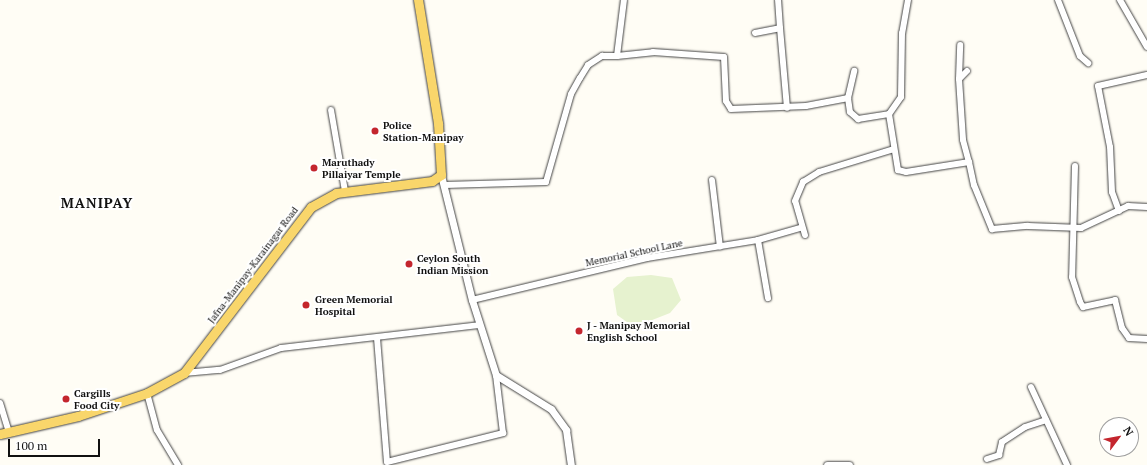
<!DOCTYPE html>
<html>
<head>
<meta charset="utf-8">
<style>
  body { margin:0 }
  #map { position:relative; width:1147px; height:465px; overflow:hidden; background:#fffdf5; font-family:"PT Serif",serif }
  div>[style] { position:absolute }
  .pitch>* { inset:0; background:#e6f2cf }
  .roads { filter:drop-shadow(0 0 1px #444) drop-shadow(0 0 1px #444) }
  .minor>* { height:6px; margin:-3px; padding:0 3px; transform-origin:3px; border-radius:3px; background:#fff }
  .tertiary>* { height:7px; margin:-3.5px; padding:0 3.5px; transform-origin:3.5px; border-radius:3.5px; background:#fff }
  .primary>* { height:9px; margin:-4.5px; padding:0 4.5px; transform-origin:4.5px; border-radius:4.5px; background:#f9d66b }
  .dots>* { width:11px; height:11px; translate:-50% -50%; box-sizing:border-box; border:2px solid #fff; border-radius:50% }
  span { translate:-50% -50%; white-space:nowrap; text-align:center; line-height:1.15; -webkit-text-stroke:4px #fff; paint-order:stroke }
  .poi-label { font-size:10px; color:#111; font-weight:700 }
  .left { translate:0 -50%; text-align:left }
  .street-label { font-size:10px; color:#111 }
  .district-label { font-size:14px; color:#111; font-weight:700; letter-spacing:1px }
  .north { position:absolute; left:1099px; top:417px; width:40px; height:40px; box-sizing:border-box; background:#fff; border:1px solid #a0a0a0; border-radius:50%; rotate:58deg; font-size:11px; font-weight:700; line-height:16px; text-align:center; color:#111 }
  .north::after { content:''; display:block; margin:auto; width:14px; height:18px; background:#c4262e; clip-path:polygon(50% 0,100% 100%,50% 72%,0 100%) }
  .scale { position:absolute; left:8px; top:439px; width:92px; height:18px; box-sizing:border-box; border:2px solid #111; border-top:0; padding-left:5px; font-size:12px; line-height:14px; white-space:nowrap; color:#111; -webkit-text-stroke:3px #fff; paint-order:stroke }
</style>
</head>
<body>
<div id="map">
  <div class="pitch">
    <div style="clip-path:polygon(651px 275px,672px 278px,681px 300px,670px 313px,642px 324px,627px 322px,617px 315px,613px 289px,627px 277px)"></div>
  </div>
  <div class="roads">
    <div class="minor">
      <div style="left:908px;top:0;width:34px;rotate:100deg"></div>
      <div style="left:902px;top:33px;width:64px;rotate:90.9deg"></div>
      <div style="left:901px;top:97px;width:21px;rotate:125deg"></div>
      <div style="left:889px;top:114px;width:57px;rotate:80.9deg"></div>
      <div style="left:898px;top:170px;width:8px;rotate:14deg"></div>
      <div style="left:906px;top:172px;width:64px;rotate:-9deg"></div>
      <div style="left:969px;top:162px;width:24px;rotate:78deg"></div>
      <div style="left:974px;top:185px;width:48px;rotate:67.8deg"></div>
      <div style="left:992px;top:229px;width:36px;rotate:-5deg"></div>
      <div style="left:1028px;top:226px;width:53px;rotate:2.2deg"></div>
      <div style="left:1081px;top:228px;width:52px;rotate:-25.1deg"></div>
      <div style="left:1128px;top:206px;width:19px;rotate:3deg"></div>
      <div style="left:1058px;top:0;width:60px;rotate:68.6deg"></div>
      <div style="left:1080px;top:56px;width:11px;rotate:41deg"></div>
      <div style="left:1120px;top:0;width:54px;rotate:60.1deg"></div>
      <div style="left:780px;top:28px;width:80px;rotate:85deg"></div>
      <div style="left:755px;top:33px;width:25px;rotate:-11deg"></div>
      <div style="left:780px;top:28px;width:28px;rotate:-94deg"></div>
      <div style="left:617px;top:56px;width:36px;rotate:-6deg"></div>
      <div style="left:653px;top:52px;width:71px;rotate:4deg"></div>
      <div style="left:724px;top:57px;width:44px;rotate:87.4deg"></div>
      <div style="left:726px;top:101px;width:9px;rotate:58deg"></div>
      <div style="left:731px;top:109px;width:75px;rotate:-2.3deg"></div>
      <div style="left:806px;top:106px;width:43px;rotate:-10.8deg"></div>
      <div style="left:848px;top:98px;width:14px;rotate:82deg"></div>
      <div style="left:850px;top:112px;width:11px;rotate:41deg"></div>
      <div style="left:858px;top:119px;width:31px;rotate:-9deg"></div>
      <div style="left:967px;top:71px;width:11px;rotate:135deg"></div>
      <div style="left:959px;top:79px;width:61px;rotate:86.2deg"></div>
      <div style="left:963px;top:140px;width:23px;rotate:75deg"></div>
      <div style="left:959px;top:79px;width:34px;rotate:-88deg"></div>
      <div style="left:848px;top:98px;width:28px;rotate:-77deg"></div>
      <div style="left:331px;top:110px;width:82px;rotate:80.2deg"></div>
      <div style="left:1075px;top:166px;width:111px;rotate:91.5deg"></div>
      <div style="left:1072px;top:277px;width:26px;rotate:72deg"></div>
      <div style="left:1080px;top:302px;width:6px;rotate:59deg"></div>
      <div style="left:1083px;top:307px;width:33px;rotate:-12deg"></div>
      <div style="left:1115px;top:300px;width:29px;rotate:76deg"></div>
      <div style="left:1122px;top:328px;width:12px;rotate:55deg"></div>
      <div style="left:1129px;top:338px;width:18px;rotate:3deg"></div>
      <div style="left:712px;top:180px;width:67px;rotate:83.2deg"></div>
      <div style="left:445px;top:185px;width:101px;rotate:-1.7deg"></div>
      <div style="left:546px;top:182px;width:91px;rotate:-74.1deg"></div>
      <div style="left:571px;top:94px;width:18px;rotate:-61deg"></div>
      <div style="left:580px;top:78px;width:15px;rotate:-58deg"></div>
      <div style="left:588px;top:65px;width:17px;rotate:-33deg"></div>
      <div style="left:602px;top:56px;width:15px"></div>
      <div style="left:617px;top:56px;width:56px;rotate:-82.9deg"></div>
      <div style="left:1119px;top:211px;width:20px;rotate:-110deg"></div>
      <div style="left:1112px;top:192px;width:45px;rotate:-92.5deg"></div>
      <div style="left:1110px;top:147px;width:62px;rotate:-101.1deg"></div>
      <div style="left:1098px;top:86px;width:50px;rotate:-12.7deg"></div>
      <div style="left:805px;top:235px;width:35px;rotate:-106deg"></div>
      <div style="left:795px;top:201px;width:21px;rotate:-67deg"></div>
      <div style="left:803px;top:182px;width:19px;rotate:-32deg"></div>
      <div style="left:819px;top:172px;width:78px;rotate:-17deg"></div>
      <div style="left:758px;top:240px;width:59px;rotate:80.2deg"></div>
      <div style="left:472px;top:300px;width:180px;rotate:-13.5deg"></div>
      <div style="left:647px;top:258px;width:112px;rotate:-9.2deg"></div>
      <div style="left:758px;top:240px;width:44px;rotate:-15.9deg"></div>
      <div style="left:377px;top:338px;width:124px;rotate:85.4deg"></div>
      <div style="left:387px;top:462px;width:120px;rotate:-14deg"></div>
      <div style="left:503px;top:433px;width:58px;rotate:-96.9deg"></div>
      <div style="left:184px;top:373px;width:36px;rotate:-5deg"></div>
      <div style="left:220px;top:370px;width:65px;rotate:-19.8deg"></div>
      <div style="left:281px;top:348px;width:199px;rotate:-6.6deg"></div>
      <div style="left:1031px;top:387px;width:86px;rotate:65.2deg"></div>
      <div style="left:147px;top:393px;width:38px;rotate:75deg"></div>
      <div style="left:157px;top:430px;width:41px;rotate:59deg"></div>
      <div style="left:0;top:403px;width:30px;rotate:73deg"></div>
      <div style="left:987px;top:459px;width:13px;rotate:-18deg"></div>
      <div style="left:999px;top:455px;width:13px;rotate:-77deg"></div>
      <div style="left:1002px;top:442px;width:27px;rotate:-33deg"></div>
      <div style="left:1025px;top:427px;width:22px;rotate:-18deg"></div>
    </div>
    <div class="tertiary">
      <div style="left:441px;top:175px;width:129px;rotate:76.1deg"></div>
      <div style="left:472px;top:300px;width:79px;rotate:72.3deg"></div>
      <div style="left:496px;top:375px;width:65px;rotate:31.7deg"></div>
      <div style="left:551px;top:409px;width:26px;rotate:54deg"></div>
      <div style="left:566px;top:430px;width:35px;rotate:82deg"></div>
      <div style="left:827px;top:465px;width:22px"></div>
    </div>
    <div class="primary">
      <div style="left:0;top:434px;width:80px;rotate:-13deg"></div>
      <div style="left:78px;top:416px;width:73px;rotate:-18.4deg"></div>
      <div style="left:147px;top:393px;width:42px;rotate:-28.4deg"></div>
      <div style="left:184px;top:373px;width:209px;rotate:-52.6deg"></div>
      <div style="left:311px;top:207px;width:29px;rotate:-29deg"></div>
      <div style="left:336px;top:193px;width:97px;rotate:-7.1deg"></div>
      <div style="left:432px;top:181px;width:11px;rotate:-34deg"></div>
      <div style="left:441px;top:175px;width:52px;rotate:-93.3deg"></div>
      <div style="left:438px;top:123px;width:125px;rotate:-99.2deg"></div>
    </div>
  </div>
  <div class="dots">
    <div style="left:375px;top:131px;background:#c4262e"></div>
    <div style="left:314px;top:168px;background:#c4262e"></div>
    <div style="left:409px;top:264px;background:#c4262e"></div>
    <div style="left:306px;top:305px;background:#c4262e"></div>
    <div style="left:579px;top:331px;background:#c4262e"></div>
    <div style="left:66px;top:399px;background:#c4262e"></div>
  </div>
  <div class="poi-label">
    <span class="left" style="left:383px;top:131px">Police<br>Station-Manipay</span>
    <span class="left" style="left:322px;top:168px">Maruthady<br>Pillaiyar Temple</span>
    <span class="left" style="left:417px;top:264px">Ceylon South<br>Indian Mission</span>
    <span class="left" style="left:315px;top:305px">Green Memorial<br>Hospital</span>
    <span class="left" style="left:587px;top:331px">J - Manipay Memorial<br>English School</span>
    <span class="left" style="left:74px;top:399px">Cargills<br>Food City</span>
  </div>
  <div class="street-label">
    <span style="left:634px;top:253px;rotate:-12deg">Memorial School Lane</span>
    <span style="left:253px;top:265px;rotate:-53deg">Jafna-Manipay-Karainagar Road</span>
  </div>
  <div class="district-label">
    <span style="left:97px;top:203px">MANIPAY</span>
  </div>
  <div class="north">N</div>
  <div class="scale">100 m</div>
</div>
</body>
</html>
